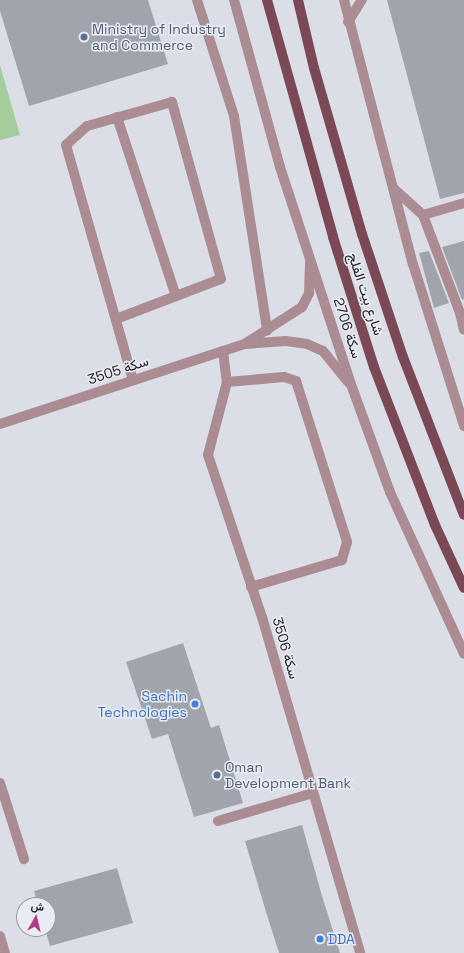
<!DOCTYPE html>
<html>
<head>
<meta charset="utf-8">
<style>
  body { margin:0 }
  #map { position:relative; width:464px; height:953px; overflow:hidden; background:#dcdee7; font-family:"Space Grotesk",Vazirmatn,sans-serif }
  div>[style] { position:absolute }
  .green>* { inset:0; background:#a5cd9c }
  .building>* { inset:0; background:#a2a4ac }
  .minor>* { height:10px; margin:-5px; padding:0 5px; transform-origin:5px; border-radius:5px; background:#ab8c93 }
  .major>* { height:10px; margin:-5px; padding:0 5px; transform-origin:5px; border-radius:5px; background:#7b4855 }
  .dots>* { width:11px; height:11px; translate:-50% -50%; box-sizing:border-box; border:2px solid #eaecf4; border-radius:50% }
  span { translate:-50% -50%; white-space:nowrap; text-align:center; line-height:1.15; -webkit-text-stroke:3px #eaecf4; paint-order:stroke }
  .service-label { font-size:14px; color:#4e5e75 }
  .left { translate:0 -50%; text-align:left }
  .street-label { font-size:14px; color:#232326 }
  .shop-label { font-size:14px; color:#366cbe }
  .right { translate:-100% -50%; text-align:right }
  .north { position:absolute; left:16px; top:897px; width:40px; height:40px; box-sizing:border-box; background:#eaecf4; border:1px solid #9a9ca2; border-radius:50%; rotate:8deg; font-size:11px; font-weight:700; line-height:16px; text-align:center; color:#232326 }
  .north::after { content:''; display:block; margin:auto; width:14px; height:18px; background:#b73986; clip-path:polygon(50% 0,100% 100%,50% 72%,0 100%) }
</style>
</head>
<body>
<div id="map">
  <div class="green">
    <div style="clip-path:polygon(0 65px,20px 135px,0 140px)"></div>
  </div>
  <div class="building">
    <div style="clip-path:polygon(0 0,148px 0,168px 64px,29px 106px,0 11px)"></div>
    <div style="clip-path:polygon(387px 0,464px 0,464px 193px,440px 199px)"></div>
    <div style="clip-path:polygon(464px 241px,464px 299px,462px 300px,442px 247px)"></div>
    <div style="clip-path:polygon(429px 251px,449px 303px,434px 308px,419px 253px)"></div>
    <div style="clip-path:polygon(183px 643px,211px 728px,219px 725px,243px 803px,194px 817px,168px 734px,152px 739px,126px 662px)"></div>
    <div style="clip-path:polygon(302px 825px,322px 896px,340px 953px,279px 953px,266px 912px,245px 841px)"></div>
    <div style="clip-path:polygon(117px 868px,133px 923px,50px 946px,45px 929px,48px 929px,48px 905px,38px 905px,34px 891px)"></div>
  </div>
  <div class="minor">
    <div style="left:197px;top:0;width:122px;rotate:72.3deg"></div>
    <div style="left:234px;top:116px;width:217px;rotate:81.2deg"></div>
    <div style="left:234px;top:0;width:173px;rotate:74.6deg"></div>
    <div style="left:280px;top:167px;width:231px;rotate:71.9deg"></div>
    <div style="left:352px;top:387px;width:112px;rotate:70.1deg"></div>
    <div style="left:390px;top:492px;width:178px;rotate:65.4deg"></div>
    <div style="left:344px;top:0;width:273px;rotate:75.4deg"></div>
    <div style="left:413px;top:264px;width:170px;rotate:72.5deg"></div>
    <div style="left:348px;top:22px;width:26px;rotate:-58deg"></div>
    <div style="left:117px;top:117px;width:188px;rotate:71.8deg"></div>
    <div style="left:393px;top:188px;width:40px;rotate:42deg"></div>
    <div style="left:423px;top:215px;width:105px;rotate:69.3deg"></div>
    <div style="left:460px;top:313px;width:17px;rotate:77deg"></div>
    <div style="left:423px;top:215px;width:43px;rotate:-16.3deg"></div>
    <div style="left:116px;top:319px;width:112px;rotate:-20.9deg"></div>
    <div style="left:221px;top:279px;width:184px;rotate:-105.5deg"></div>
    <div style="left:172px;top:102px;width:88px;rotate:164.2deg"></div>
    <div style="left:87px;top:126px;width:28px;rotate:138deg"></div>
    <div style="left:66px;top:145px;width:244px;rotate:74.1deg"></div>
    <div style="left:246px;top:343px;width:67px;rotate:-32.7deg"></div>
    <div style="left:302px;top:307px;width:16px;rotate:-63deg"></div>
    <div style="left:309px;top:293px;width:30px;rotate:-88deg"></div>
    <div style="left:223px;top:351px;width:31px;rotate:83deg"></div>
    <div style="left:227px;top:382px;width:75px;rotate:104.6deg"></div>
    <div style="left:208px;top:455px;width:171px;rotate:71.6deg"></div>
    <div style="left:262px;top:617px;width:350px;rotate:73.7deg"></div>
    <div style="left:227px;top:382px;width:57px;rotate:-5deg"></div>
    <div style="left:284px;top:377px;width:13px;rotate:18deg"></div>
    <div style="left:296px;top:381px;width:169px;rotate:72.4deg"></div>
    <div style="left:347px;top:542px;width:19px;rotate:106deg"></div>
    <div style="left:342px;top:560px;width:95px;rotate:163.5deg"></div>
    <div style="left:0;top:424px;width:258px;rotate:-18.1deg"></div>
    <div style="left:245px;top:344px;width:41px;rotate:-4.2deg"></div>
    <div style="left:286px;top:341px;width:21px;rotate:8deg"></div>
    <div style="left:307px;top:344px;width:17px;rotate:24deg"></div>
    <div style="left:323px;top:351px;width:40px;rotate:51deg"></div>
    <div style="left:0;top:783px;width:80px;rotate:72.5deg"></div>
    <div style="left:218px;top:821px;width:99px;rotate:-16.4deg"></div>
    <div style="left:0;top:936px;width:18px;rotate:74deg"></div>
  </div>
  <div class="major">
    <div style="left:267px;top:0;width:246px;rotate:74.4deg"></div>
    <div style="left:333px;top:237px;width:136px;rotate:72.5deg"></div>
    <div style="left:374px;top:367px;width:169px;rotate:68.9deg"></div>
    <div style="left:435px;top:525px;width:69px;rotate:65.3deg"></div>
    <div style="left:298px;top:0;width:70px;rotate:76.8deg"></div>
    <div style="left:314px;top:68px;width:173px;rotate:73.9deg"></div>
    <div style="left:362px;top:234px;width:130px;rotate:71.6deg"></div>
    <div style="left:403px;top:357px;width:169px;rotate:68.9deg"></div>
  </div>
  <div class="dots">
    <div style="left:84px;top:37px;background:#5c6f8a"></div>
    <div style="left:195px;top:704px;background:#3f7fe0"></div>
    <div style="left:217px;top:775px;background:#5c6f8a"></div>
    <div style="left:320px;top:939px;background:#3f7fe0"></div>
  </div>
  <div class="service-label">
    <span class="left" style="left:92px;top:37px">Ministry of Industry<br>and Commerce</span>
    <span class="left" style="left:225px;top:775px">Oman<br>Development Bank</span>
  </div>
  <div class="street-label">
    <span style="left:366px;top:294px;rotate:72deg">شارع بيت الفلج</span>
    <span style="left:348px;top:328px;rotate:72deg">سكة 2706</span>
    <span style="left:118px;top:370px;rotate:-18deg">سكة 3505</span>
    <span style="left:286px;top:648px;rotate:74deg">سكة 3506</span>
  </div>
  <div class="shop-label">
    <span class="right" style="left:187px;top:704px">Sachin<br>Technologies</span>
    <span class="left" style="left:328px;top:939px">DDA</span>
  </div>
  <div class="north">ش</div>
</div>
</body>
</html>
